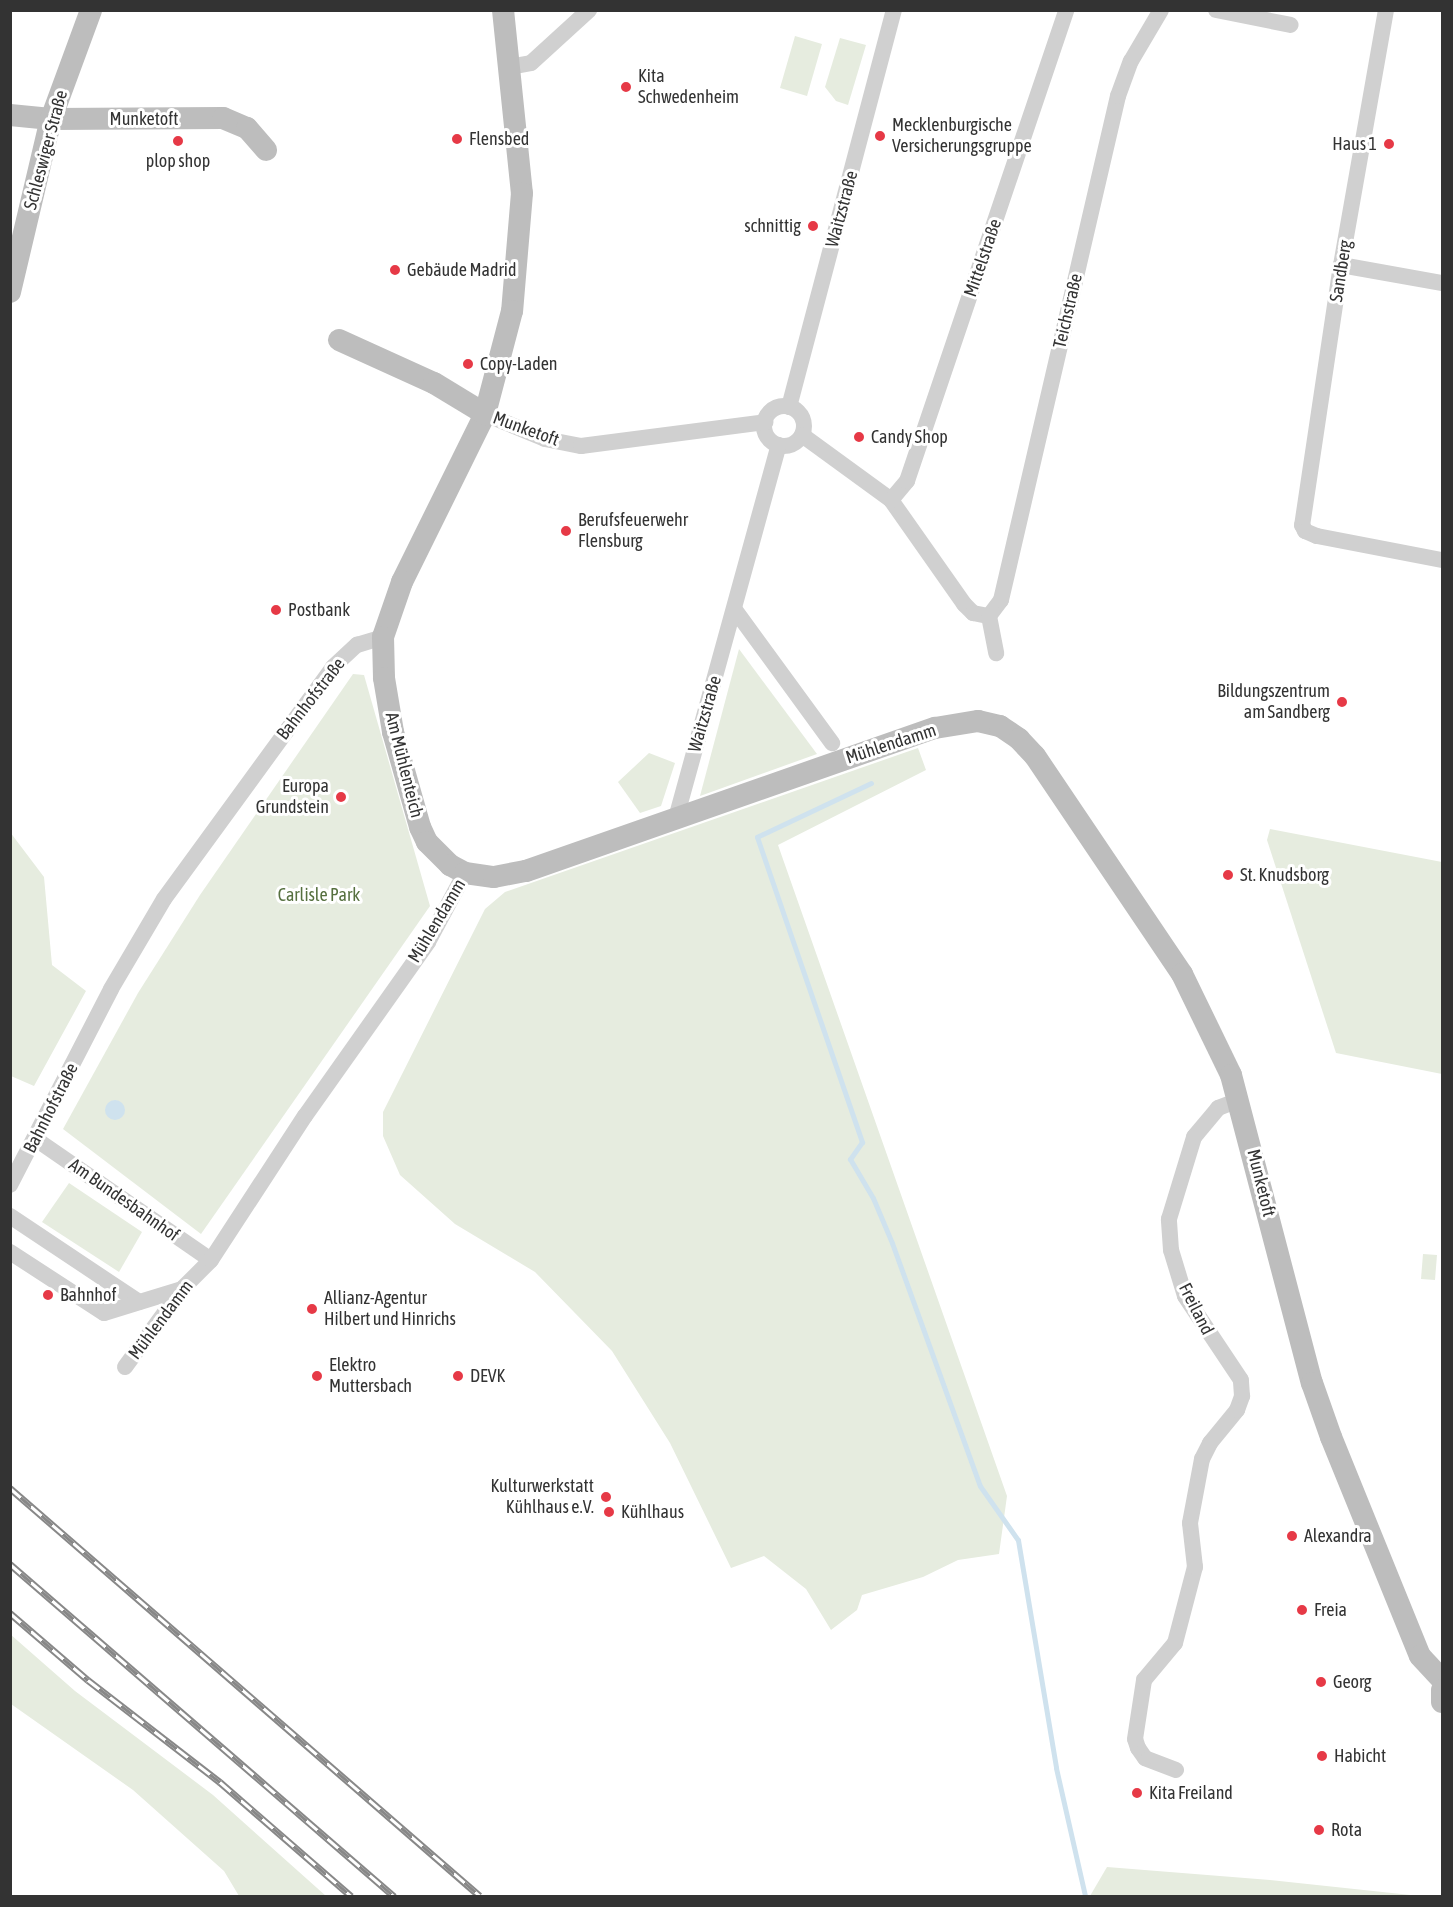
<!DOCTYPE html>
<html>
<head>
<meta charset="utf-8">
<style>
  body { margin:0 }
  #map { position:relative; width:1453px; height:1907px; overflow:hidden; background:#fff; font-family:"Asap Condensed",sans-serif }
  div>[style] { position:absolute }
  .green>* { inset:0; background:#e6ecdf }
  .water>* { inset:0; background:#cfe2ee }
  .round { border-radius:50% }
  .stream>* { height:5px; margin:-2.5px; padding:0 2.5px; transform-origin:2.5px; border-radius:2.5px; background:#cfe2ee }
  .street>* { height:16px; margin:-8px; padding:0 8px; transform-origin:8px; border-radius:8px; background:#d0d0d0 }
  .street>.ring { margin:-8px; padding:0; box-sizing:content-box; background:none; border:16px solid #d0d0d0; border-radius:50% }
  .secondary>* { height:22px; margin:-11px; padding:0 11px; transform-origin:11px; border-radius:11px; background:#bdbdbd }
  .rail>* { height:7px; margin-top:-3.5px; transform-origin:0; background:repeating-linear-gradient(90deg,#fff 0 14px,#888 0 28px); box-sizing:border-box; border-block:2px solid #888 }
  .dots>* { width:16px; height:16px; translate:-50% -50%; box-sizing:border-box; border:3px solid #fff; border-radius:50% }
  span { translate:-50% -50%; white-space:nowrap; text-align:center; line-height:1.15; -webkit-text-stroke:6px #fff; paint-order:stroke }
  .poi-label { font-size:18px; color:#333 }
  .left { translate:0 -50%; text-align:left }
  .right { translate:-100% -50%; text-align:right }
  .street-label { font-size:18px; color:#333 }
  .park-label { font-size:18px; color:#56703f }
  .frame { position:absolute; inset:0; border:12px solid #333; pointer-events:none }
</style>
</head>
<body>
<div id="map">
  <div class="green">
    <div style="clip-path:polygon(795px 36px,822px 44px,807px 96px,780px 88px)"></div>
    <div style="clip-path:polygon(840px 38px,866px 45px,848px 105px,836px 101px,825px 87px)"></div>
    <div style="clip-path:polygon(739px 649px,817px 754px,700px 796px)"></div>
    <div style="clip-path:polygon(353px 674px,364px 675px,430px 906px,201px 1234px,63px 1129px,138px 993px,200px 895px)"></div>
    <div style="clip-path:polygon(918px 748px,926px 770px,778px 845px,1007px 1496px,999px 1554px,958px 1560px,923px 1577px,862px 1595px,857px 1610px,831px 1630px,806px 1589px,764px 1556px,731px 1568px,670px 1443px,612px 1351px,535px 1272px,455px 1224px,400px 1175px,383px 1136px,383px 1112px,485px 909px,505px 892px)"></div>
    <div style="clip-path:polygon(649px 753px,675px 763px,661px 806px,640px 813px,618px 782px)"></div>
    <div style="clip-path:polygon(1270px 829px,1442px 862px,1442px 1074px,1336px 1053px,1267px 840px)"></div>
    <div style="clip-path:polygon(10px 832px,44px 877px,52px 965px,86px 991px,34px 1086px,11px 1076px)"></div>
    <div style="clip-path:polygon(69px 1183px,142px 1232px,119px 1272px,42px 1222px)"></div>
    <div style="clip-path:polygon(1423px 1254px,1437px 1255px,1435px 1280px,1421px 1279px)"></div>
    <div style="clip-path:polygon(10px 1634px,75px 1691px,213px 1795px,326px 1896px,239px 1896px,224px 1871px,133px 1790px,11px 1704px)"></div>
    <div style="clip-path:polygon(1107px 1867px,1270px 1880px,1420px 1896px,1090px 1896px)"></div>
  </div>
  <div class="water">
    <div class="round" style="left:105px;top:1100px;width:20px;height:20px"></div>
  </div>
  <div class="stream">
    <div style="left:871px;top:783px;width:126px;rotate:154.7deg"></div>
    <div style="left:757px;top:837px;width:323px;rotate:71deg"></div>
    <div style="left:862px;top:1142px;width:21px;rotate:125deg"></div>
    <div style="left:850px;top:1159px;width:45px;rotate:59.5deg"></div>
    <div style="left:873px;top:1198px;width:49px;rotate:67.1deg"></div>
    <div style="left:892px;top:1243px;width:258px;rotate:70.1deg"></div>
    <div style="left:980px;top:1486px;width:66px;rotate:54.9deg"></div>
    <div style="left:1018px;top:1540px;width:231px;rotate:80.5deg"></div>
    <div style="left:1056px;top:1768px;width:131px;rotate:77.2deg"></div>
  </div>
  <div class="street">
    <div style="left:1216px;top:10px;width:76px;rotate:11.3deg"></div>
    <div style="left:1386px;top:10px;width:259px;rotate:100deg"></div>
    <div style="left:1341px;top:265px;width:263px;rotate:98.5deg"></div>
    <div style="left:1302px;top:525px;width:7px;rotate:63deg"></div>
    <div style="left:1305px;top:531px;width:13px;rotate:23deg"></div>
    <div style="left:1317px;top:536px;width:127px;rotate:10.9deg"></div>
    <div style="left:509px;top:67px;width:22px;rotate:-10deg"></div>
    <div style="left:531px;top:63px;width:79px;rotate:-42.4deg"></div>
    <div style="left:1341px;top:265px;width:103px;rotate:10.1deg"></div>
    <div class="ring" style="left:764px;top:406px;width:24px;height:24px"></div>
    <div style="left:789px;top:407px;width:411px;rotate:-75.2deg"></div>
    <div style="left:485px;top:414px;width:65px;rotate:22.6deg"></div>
    <div style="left:545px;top:439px;width:37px;rotate:11deg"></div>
    <div style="left:581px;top:446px;width:186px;rotate:-7.4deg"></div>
    <div style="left:802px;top:435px;width:110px;rotate:36.1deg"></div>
    <div style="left:891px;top:500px;width:127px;rotate:54.9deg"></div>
    <div style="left:964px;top:604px;width:13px;rotate:45deg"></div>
    <div style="left:973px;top:613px;width:16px;rotate:11deg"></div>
    <div style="left:891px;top:500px;width:25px;rotate:-50deg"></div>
    <div style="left:907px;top:481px;width:497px;rotate:-71.3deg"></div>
    <div style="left:735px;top:610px;width:165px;rotate:53.9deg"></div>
    <div style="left:989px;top:616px;width:20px;rotate:-53deg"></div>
    <div style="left:1001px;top:600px;width:517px;rotate:-76.93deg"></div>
    <div style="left:1118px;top:96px;width:37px;rotate:-70deg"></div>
    <div style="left:1131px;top:61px;width:59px;rotate:-59.5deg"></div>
    <div style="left:989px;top:616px;width:38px;rotate:79deg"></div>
    <div style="left:676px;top:818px;width:387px;rotate:-74.6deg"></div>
    <div style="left:37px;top:1140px;width:211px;rotate:34.6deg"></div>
    <div style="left:10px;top:1185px;width:220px;rotate:-62.7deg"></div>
    <div style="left:111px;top:989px;width:104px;rotate:-59.5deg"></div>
    <div style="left:164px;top:899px;width:287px;rotate:-53.9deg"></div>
    <div style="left:333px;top:667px;width:33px;rotate:-43deg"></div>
    <div style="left:357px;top:645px;width:27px;rotate:-17deg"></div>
    <div style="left:10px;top:1216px;width:155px;rotate:33.7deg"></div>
    <div style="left:10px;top:1252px;width:112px;rotate:33deg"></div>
    <div style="left:104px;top:1313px;width:82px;rotate:-17.1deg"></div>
    <div style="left:125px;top:1367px;width:97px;rotate:-53.8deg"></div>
    <div style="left:182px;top:1289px;width:41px;rotate:-45deg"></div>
    <div style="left:211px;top:1260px;width:172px;rotate:-56.9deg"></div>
    <div style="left:305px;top:1116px;width:213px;rotate:-54.7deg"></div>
    <div style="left:428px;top:942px;width:78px;rotate:-61.8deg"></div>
    <div style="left:1176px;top:1770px;width:33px;rotate:-159deg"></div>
    <div style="left:1145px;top:1758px;width:12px;rotate:-125deg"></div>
    <div style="left:1138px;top:1748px;width:9px;rotate:-108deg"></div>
    <div style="left:1135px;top:1739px;width:60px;rotate:-81.3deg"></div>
    <div style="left:1144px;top:1680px;width:48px;rotate:-50deg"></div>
    <div style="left:1175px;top:1643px;width:79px;rotate:-75.3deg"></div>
    <div style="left:1195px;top:1567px;width:44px;rotate:-96.5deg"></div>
    <div style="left:1190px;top:1523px;width:65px;rotate:-79.4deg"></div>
    <div style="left:1202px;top:1459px;width:18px;rotate:-63deg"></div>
    <div style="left:1210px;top:1443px;width:43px;rotate:-50.7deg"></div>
    <div style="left:1237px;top:1410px;width:15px;rotate:-70deg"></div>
    <div style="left:1242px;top:1396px;width:16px;rotate:-94deg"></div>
    <div style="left:1241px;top:1380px;width:101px;rotate:-123.7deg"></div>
    <div style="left:1185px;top:1296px;width:48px;rotate:-106.9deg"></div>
    <div style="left:1171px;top:1250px;width:31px;rotate:-94deg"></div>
    <div style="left:1169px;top:1219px;width:86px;rotate:-73deg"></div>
    <div style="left:1194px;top:1137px;width:38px;rotate:-50deg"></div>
    <div style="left:1218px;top:1108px;width:22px;rotate:-21deg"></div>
  </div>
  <div class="secondary">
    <div style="left:503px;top:10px;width:184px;rotate:84.1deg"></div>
    <div style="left:522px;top:193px;width:118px;rotate:94.8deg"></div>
    <div style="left:512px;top:311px;width:106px;rotate:104.7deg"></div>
    <div style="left:485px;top:414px;width:187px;rotate:116.3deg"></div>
    <div style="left:402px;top:582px;width:58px;rotate:109.1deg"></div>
    <div style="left:383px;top:637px;width:41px;rotate:88.6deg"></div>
    <div style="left:384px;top:678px;width:55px;rotate:80.5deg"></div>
    <div style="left:393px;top:732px;width:99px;rotate:74.1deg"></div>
    <div style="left:420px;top:827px;width:17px;rotate:65deg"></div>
    <div style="left:427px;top:842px;width:33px;rotate:45deg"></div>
    <div style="left:450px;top:865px;width:17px;rotate:28deg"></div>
    <div style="left:465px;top:873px;width:29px;rotate:8deg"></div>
    <div style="left:494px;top:877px;width:33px;rotate:-11deg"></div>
    <div style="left:526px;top:871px;width:433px;rotate:-19.3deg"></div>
    <div style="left:935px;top:728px;width:44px;rotate:-9.2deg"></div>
    <div style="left:978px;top:721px;width:23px;rotate:13deg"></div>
    <div style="left:1000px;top:726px;width:23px;rotate:34deg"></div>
    <div style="left:1019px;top:739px;width:23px;rotate:47deg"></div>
    <div style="left:1035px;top:756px;width:263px;rotate:56deg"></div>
    <div style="left:1182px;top:974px;width:112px;rotate:64.1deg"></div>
    <div style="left:1231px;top:1075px;width:318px;rotate:75.3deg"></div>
    <div style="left:1312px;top:1383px;width:57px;rotate:70.6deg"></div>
    <div style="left:1331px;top:1437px;width:236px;rotate:67.9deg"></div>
    <div style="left:1420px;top:1656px;width:33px;rotate:47deg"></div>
    <div style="left:10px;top:115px;width:41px;rotate:5.6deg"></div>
    <div style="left:51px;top:119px;width:172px;rotate:-0.3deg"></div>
    <div style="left:223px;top:118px;width:26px;rotate:23deg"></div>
    <div style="left:247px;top:128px;width:29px;rotate:49deg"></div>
    <div style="left:10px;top:292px;width:178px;rotate:-76.7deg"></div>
    <div style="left:51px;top:119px;width:116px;rotate:-69.8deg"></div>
    <div style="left:339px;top:340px;width:104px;rotate:24.4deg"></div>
    <div style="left:434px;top:383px;width:60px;rotate:31.3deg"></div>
    <div style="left:1442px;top:1690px;width:12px;rotate:90deg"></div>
  </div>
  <div class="rail">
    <div style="left:10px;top:1488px;width:622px;rotate:40.96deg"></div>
    <div style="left:10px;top:1564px;width:508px;rotate:40.85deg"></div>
    <div style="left:10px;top:1613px;width:103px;rotate:40.7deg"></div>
    <div style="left:88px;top:1680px;width:167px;rotate:37.7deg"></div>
    <div style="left:220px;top:1782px;width:174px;rotate:41deg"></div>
  </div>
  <div class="dots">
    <div style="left:626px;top:87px;background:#e63946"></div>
    <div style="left:880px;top:136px;background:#e63946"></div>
    <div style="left:457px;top:139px;background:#e63946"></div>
    <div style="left:178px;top:141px;background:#e63946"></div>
    <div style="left:1389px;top:144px;background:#e63946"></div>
    <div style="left:813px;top:226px;background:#e63946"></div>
    <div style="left:395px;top:270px;background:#e63946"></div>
    <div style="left:468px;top:364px;background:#e63946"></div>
    <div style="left:859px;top:437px;background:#e63946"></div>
    <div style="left:566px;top:531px;background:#e63946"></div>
    <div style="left:276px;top:610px;background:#e63946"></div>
    <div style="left:1342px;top:702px;background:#e63946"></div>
    <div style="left:341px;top:797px;background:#e63946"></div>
    <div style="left:1228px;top:875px;background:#e63946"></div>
    <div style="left:48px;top:1295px;background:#e63946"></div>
    <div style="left:312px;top:1309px;background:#e63946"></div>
    <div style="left:317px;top:1376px;background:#e63946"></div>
    <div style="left:458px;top:1376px;background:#e63946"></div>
    <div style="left:606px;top:1497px;background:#e63946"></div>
    <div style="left:609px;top:1512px;background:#e63946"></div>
    <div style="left:1292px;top:1536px;background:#e63946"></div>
    <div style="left:1302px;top:1610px;background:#e63946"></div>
    <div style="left:1321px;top:1682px;background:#e63946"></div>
    <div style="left:1322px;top:1756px;background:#e63946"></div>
    <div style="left:1137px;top:1793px;background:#e63946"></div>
    <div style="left:1319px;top:1830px;background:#e63946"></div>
  </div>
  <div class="poi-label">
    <span class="left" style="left:638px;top:87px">Kita<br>Schwedenheim</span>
    <span class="left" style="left:892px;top:136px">Mecklenburgische<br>Versicherungsgruppe</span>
    <span class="left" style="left:469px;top:139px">Flensbed</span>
    <span class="right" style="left:1377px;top:144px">Haus 1</span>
    <span style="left:178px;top:161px">plop shop</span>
    <span class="right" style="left:801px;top:226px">schnittig</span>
    <span class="left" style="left:407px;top:270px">Gebäude Madrid</span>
    <span class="left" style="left:480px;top:364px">Copy-Laden</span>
    <span class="left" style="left:871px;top:437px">Candy Shop</span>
    <span class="left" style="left:578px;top:531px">Berufsfeuerwehr<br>Flensburg</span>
    <span class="left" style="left:288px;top:610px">Postbank</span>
    <span class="right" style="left:1330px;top:702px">Bildungszentrum<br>am Sandberg</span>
    <span class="right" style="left:329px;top:797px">Europa<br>Grundstein</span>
    <span class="left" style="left:1240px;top:875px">St. Knudsborg</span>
    <span class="left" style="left:60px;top:1295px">Bahnhof</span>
    <span class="left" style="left:324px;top:1309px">Allianz-Agentur<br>Hilbert und Hinrichs</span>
    <span class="left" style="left:329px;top:1376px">Elektro<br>Muttersbach</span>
    <span class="left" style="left:470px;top:1376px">DEVK</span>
    <span class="right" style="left:594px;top:1497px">Kulturwerkstatt<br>Kühlhaus e.V.</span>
    <span class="left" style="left:621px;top:1512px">Kühlhaus</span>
    <span class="left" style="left:1304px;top:1536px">Alexandra</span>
    <span class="left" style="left:1314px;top:1610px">Freia</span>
    <span class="left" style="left:1333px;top:1682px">Georg</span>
    <span class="left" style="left:1334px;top:1756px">Habicht</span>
    <span class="left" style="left:1149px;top:1793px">Kita Freiland</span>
    <span class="left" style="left:1331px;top:1830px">Rota</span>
  </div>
  <div class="street-label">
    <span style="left:144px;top:119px">Munketoft</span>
    <span style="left:46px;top:150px;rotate:-75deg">Schleswiger Straße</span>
    <span style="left:842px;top:209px;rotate:-75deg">Waitzstraße</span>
    <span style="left:983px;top:258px;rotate:-71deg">Mittelstraße</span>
    <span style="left:1341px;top:271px;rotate:-81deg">Sandberg</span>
    <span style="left:1068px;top:311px;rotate:-77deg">Teichstraße</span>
    <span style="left:526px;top:429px;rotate:20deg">Munketoft</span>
    <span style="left:311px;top:699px;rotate:-52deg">Bahnhofstraße</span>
    <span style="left:705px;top:714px;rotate:-74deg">Waitzstraße</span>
    <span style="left:891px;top:744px;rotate:-18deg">Mühlendamm</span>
    <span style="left:404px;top:765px;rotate:76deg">Am Mühlenteich</span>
    <span style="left:437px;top:921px;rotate:-59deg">Mühlendamm</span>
    <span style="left:51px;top:1108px;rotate:-63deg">Bahnhofstraße</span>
    <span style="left:1261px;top:1183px;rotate:76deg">Munketoft</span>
    <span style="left:124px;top:1200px;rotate:35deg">Am Bundesbahnhof</span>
    <span style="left:1196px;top:1309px;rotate:63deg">Freiland</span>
    <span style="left:161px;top:1320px;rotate:-53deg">Mühlendamm</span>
  </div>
  <div class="park-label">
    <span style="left:319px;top:895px">Carlisle Park</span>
  </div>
  <div class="frame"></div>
</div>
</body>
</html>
